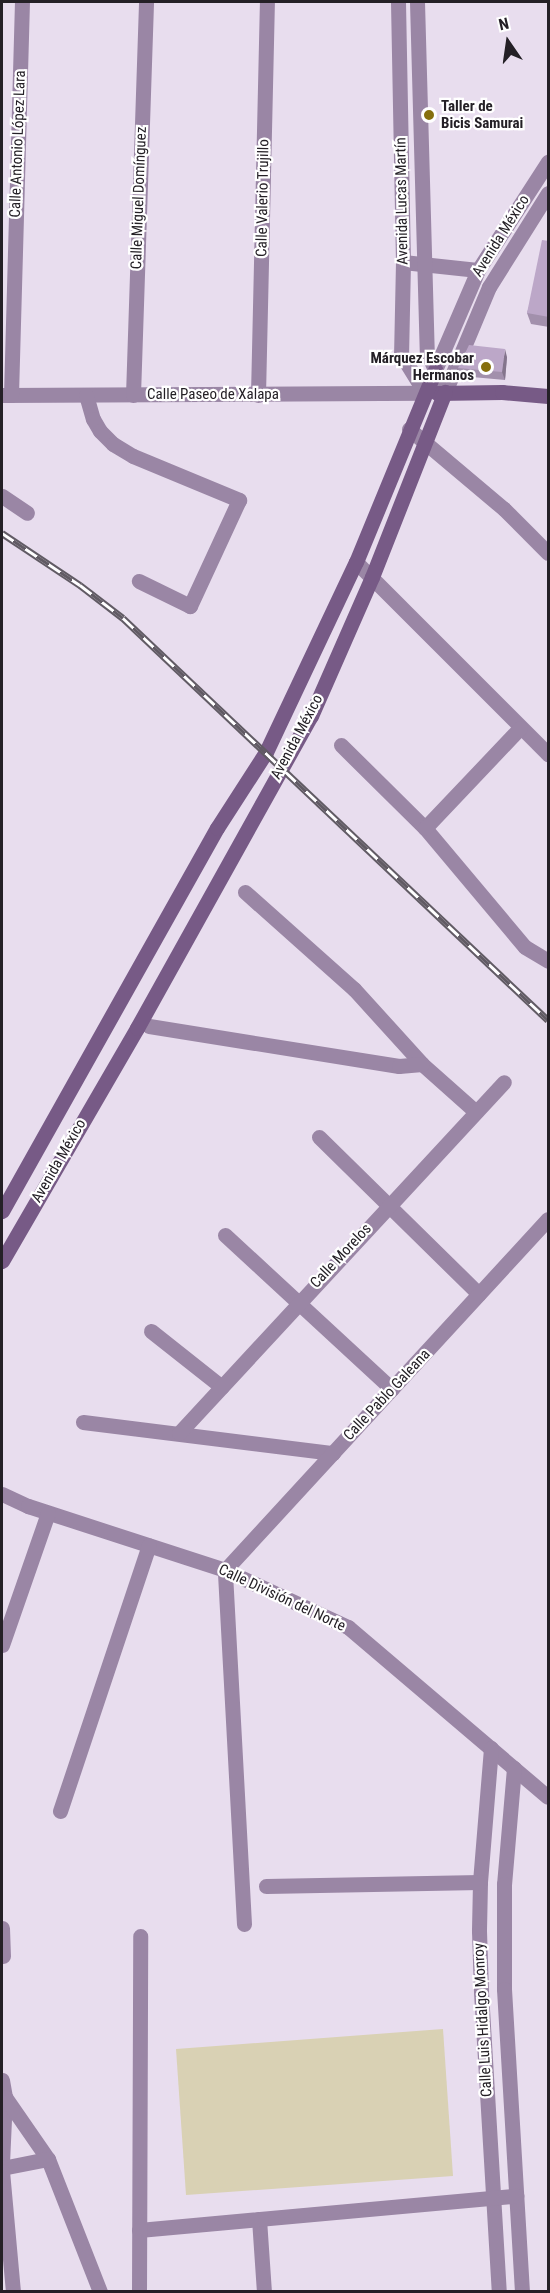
<!DOCTYPE html>
<html>
<head>
<meta charset="utf-8">
<style>
  body { margin:0 }
  #map { position:relative; width:550px; height:2293px; overflow:hidden; background:#e8ddee; font-family:"Roboto Condensed",sans-serif }
  div>[style] { position:absolute }
  .green>* { inset:0; background:#d9d1b4 }
  .minor>* { height:15px; margin:-7.5px; padding:0 7.5px; transform-origin:7.5px; border-radius:7.5px; background:#9a86a5 }
  .tertiary>* { height:15px; margin:-7.5px; padding:0 7.5px; transform-origin:7.5px; border-radius:7.5px; background:#9a86a5 }
  .secondary>* { height:15px; margin:-7.5px; padding:0 7.5px; transform-origin:7.5px; border-radius:7.5px; background:#775a86 }
  .rail>* { height:7px; margin-top:-3.5px; transform-origin:0; background:repeating-linear-gradient(90deg,#fff 0 14px,#615b64 0 28px); box-sizing:border-box; border-block:2px solid #615b64 }
  .wall>* { inset:0; background:#a290ac }
  .shaded-wall>* { inset:0; background:#84758c }
  .building>* { inset:0; background:#bca7c8 }
  .dots>* { width:16px; height:16px; translate:-50% -50%; box-sizing:border-box; border:3px solid #fff; border-radius:50% }
  span { translate:-50% -50%; white-space:nowrap; text-align:center; line-height:1.15; -webkit-text-stroke:4.5px #fff; paint-order:stroke }
  .poi-label { font-size:15px; color:#242026; font-weight:700 }
  .left { translate:0 -50%; text-align:left }
  .right { translate:-100% -50%; text-align:right }
  .street-label { font-size:15px; color:#242026 }
  .frame { position:absolute; inset:0; border:3px solid #242026; pointer-events:none }
  .north { position:absolute; left:478px; top:12px; width:60px; height:60px; -webkit-text-stroke:4px #fff; paint-order:stroke; rotate:347deg; font-size:16px; font-weight:700; line-height:24px; text-align:center; color:#242026 }
  .north::after { content:''; display:block; margin:auto; width:21px; height:27px; background:#242026; clip-path:polygon(50% 0,100% 100%,50% 72%,0 100%) }
</style>
</head>
<body>
<div id="map">
  <div class="green">
    <div style="clip-path:polygon(443px 2029px,453px 2176px,186px 2195px,176px 2049px)"></div>
  </div>
  <div class="minor">
    <div style="left:403px;top:262px;width:75px;rotate:6.1deg"></div>
    <div style="left:435px;top:370px;width:109px;rotate:-66.7deg"></div>
    <div style="left:478px;top:270px;width:129px;rotate:-57.1deg"></div>
    <div style="left:445px;top:392px;width:114px;rotate:-67.3deg"></div>
    <div style="left:489px;top:287px;width:111px;rotate:-57.9deg"></div>
    <div style="left:2px;top:395px;width:423px;rotate:-0.3deg"></div>
    <div style="left:11px;top:395px;width:393px;rotate:-88.4deg"></div>
    <div style="left:86px;top:395px;width:25px;rotate:74deg"></div>
    <div style="left:93px;top:419px;width:14px;rotate:60deg"></div>
    <div style="left:100px;top:431px;width:18px;rotate:45deg"></div>
    <div style="left:113px;top:444px;width:23px;rotate:31deg"></div>
    <div style="left:133px;top:456px;width:115px;rotate:22.5deg"></div>
    <div style="left:239px;top:500px;width:117px;rotate:114.8deg"></div>
    <div style="left:190px;top:606px;width:57px;rotate:-153.9deg"></div>
    <div style="left:133px;top:395px;width:393px;rotate:-88.1deg"></div>
    <div style="left:258px;top:395px;width:393px;rotate:-88.7deg"></div>
    <div style="left:409px;top:429px;width:124px;rotate:40.1deg"></div>
    <div style="left:504px;top:509px;width:62px;rotate:45deg"></div>
    <div style="left:2px;top:496px;width:30px;rotate:34deg"></div>
    <div style="left:356px;top:562px;width:272px;rotate:45deg"></div>
    <div style="left:341px;top:745px;width:118px;rotate:44.7deg"></div>
    <div style="left:425px;top:828px;width:155px;rotate:50deg"></div>
    <div style="left:525px;top:947px;width:27px;rotate:31deg"></div>
    <div style="left:425px;top:828px;width:138px;rotate:-46.5deg"></div>
    <div style="left:245px;top:892px;width:146px;rotate:41.7deg"></div>
    <div style="left:354px;top:989px;width:101px;rotate:47.8deg"></div>
    <div style="left:422px;top:1064px;width:72px;rotate:41.6deg"></div>
    <div style="left:149px;top:1026px;width:253px;rotate:9.1deg"></div>
    <div style="left:399px;top:1066px;width:23px;rotate:-5deg"></div>
    <div style="left:319px;top:1137px;width:224px;rotate:44.5deg"></div>
    <div style="left:225px;top:1235px;width:227px;rotate:42.7deg"></div>
    <div style="left:151px;top:1331px;width:90px;rotate:38.3deg"></div>
    <div style="left:83px;top:1422px;width:252px;rotate:7.1deg"></div>
    <div style="left:179px;top:1433px;width:478px;rotate:-47.2deg"></div>
    <div style="left:2px;top:1494px;width:29px;rotate:25deg"></div>
    <div style="left:28px;top:1506px;width:207px;rotate:18deg"></div>
    <div style="left:225px;top:1570px;width:136px;rotate:24.9deg"></div>
    <div style="left:348px;top:1627px;width:262px;rotate:40.4deg"></div>
    <div style="left:2px;top:1645px;width:140px;rotate:-70.8deg"></div>
    <div style="left:491px;top:1748px;width:134px;rotate:94.7deg"></div>
    <div style="left:480px;top:1882px;width:49px;rotate:91.2deg"></div>
    <div style="left:479px;top:1931px;width:61px;rotate:88.1deg"></div>
    <div style="left:481px;top:1992px;width:301px;rotate:86.6deg"></div>
    <div style="left:514px;top:1768px;width:116px;rotate:94.9deg"></div>
    <div style="left:504px;top:1884px;width:105px;rotate:90deg"></div>
    <div style="left:504px;top:1989px;width:304px;rotate:86.6deg"></div>
    <div style="left:60px;top:1811px;width:280px;rotate:-71.5deg"></div>
    <div style="left:266px;top:1886px;width:214px;rotate:-1.1deg"></div>
    <div style="left:244px;top:1924px;width:355px;rotate:-93.1deg"></div>
    <div style="left:225px;top:1570px;width:477px;rotate:-47.4deg"></div>
    <div style="left:2px;top:1928px;width:28px;rotate:88deg"></div>
    <div style="left:2px;top:2080px;width:17px;rotate:80deg"></div>
    <div style="left:5px;top:2097px;width:66px;rotate:92.6deg"></div>
    <div style="left:5px;top:2097px;width:75px;rotate:55.3deg"></div>
    <div style="left:48px;top:2159px;width:143px;rotate:68.6deg"></div>
    <div style="left:2px;top:2168px;width:47px;rotate:-11.1deg"></div>
    <div style="left:2px;top:2171px;width:121px;rotate:84.8deg"></div>
    <div style="left:259px;top:2219px;width:73px;rotate:86.1deg"></div>
    <div style="left:139px;top:2230px;width:379px;rotate:-5.2deg"></div>
    <div style="left:139px;top:2292px;width:356px;rotate:-89.8deg"></div>
  </div>
  <div class="tertiary">
    <div style="left:398px;top:2px;width:260px;rotate:88.9deg"></div>
    <div style="left:403px;top:262px;width:92px;rotate:91.2deg"></div>
    <div style="left:401px;top:354px;width:46px;rotate:58.4deg"></div>
    <div style="left:417px;top:2px;width:350px;rotate:88.4deg"></div>
    <div style="left:427px;top:352px;width:44px;rotate:65.8deg"></div>
  </div>
  <div class="secondary">
    <div style="left:437px;top:393px;width:65px;rotate:-0.9deg"></div>
    <div style="left:502px;top:392px;width:46px;rotate:5deg"></div>
    <div style="left:2px;top:1211px;width:439px;rotate:-60.7deg"></div>
    <div style="left:217px;top:828px;width:90px;rotate:-57.2deg"></div>
    <div style="left:266px;top:752px;width:210px;rotate:-64.7deg"></div>
    <div style="left:356px;top:562px;width:208px;rotate:-67.6deg"></div>
    <div style="left:2px;top:1261px;width:269px;rotate:-59.9deg"></div>
    <div style="left:137px;top:1028px;width:357px;rotate:-60.9deg"></div>
    <div style="left:311px;top:716px;width:152px;rotate:-66.3deg"></div>
    <div style="left:372px;top:577px;width:199px;rotate:-68.5deg"></div>
  </div>
  <div class="rail">
    <div style="left:2px;top:533px;width:94px;rotate:33.7deg"></div>
    <div style="left:80px;top:585px;width:54px;rotate:37.5deg"></div>
    <div style="left:123px;top:618px;width:585px;rotate:43.41deg"></div>
  </div>
  <div class="wall">
    <div style="clip-path:polygon(549px 241px,549px 327px,531px 324px,527px 313px)"></div>
    <div style="clip-path:polygon(507px 357px,505px 380px,461px 376px,458px 368px)"></div>
  </div>
  <div class="shaded-wall">
    <div style="clip-path:polygon(505px 349px,507px 357px,505px 380px,502px 372px)"></div>
  </div>
  <div class="building">
    <div style="clip-path:polygon(542px 240px,549px 241px,549px 317px,527px 313px)"></div>
    <div style="clip-path:polygon(469px 345px,505px 349px,502px 372px,458px 368px)"></div>
  </div>
  <div class="dots">
    <div style="left:429px;top:115px;background:#866f0e"></div>
    <div style="left:486px;top:367px;background:#866f0e"></div>
  </div>
  <div class="poi-label">
    <span class="left" style="left:441px;top:115px">Taller de<br>Bicis Samurai</span>
    <span class="right" style="left:474px;top:367px">Márquez Escobar<br>Hermanos</span>
  </div>
  <div class="street-label">
    <span style="left:18px;top:144px;rotate:-88deg">Calle Antonio López Lara</span>
    <span style="left:139px;top:198px;rotate:-88deg">Calle Miguel Domínguez</span>
    <span style="left:263px;top:198px;rotate:-89deg">Calle Valerio Trujillo</span>
    <span style="left:402px;top:201px;rotate:-91deg">Avenida Lucas Martín</span>
    <span style="left:501px;top:236px;rotate:-58deg">Avenida México</span>
    <span style="left:213px;top:395px">Calle Paseo de Xalapa</span>
    <span style="left:297px;top:737px;rotate:-62deg">Avenida México</span>
    <span style="left:59px;top:1161px;rotate:-60deg">Avenida México</span>
    <span style="left:341px;top:1256px;rotate:-47deg">Calle Morelos</span>
    <span style="left:387px;top:1395px;rotate:-47deg">Calle Pablo Galeana</span>
    <span style="left:282px;top:1598px;rotate:25deg">Calle División del Norte</span>
    <span style="left:483px;top:2020px;rotate:-93deg">Calle Luis Hidalgo Monroy</span>
  </div>
  <div class="frame"></div>
  <div class="north">N</div>
</div>
</body>
</html>
